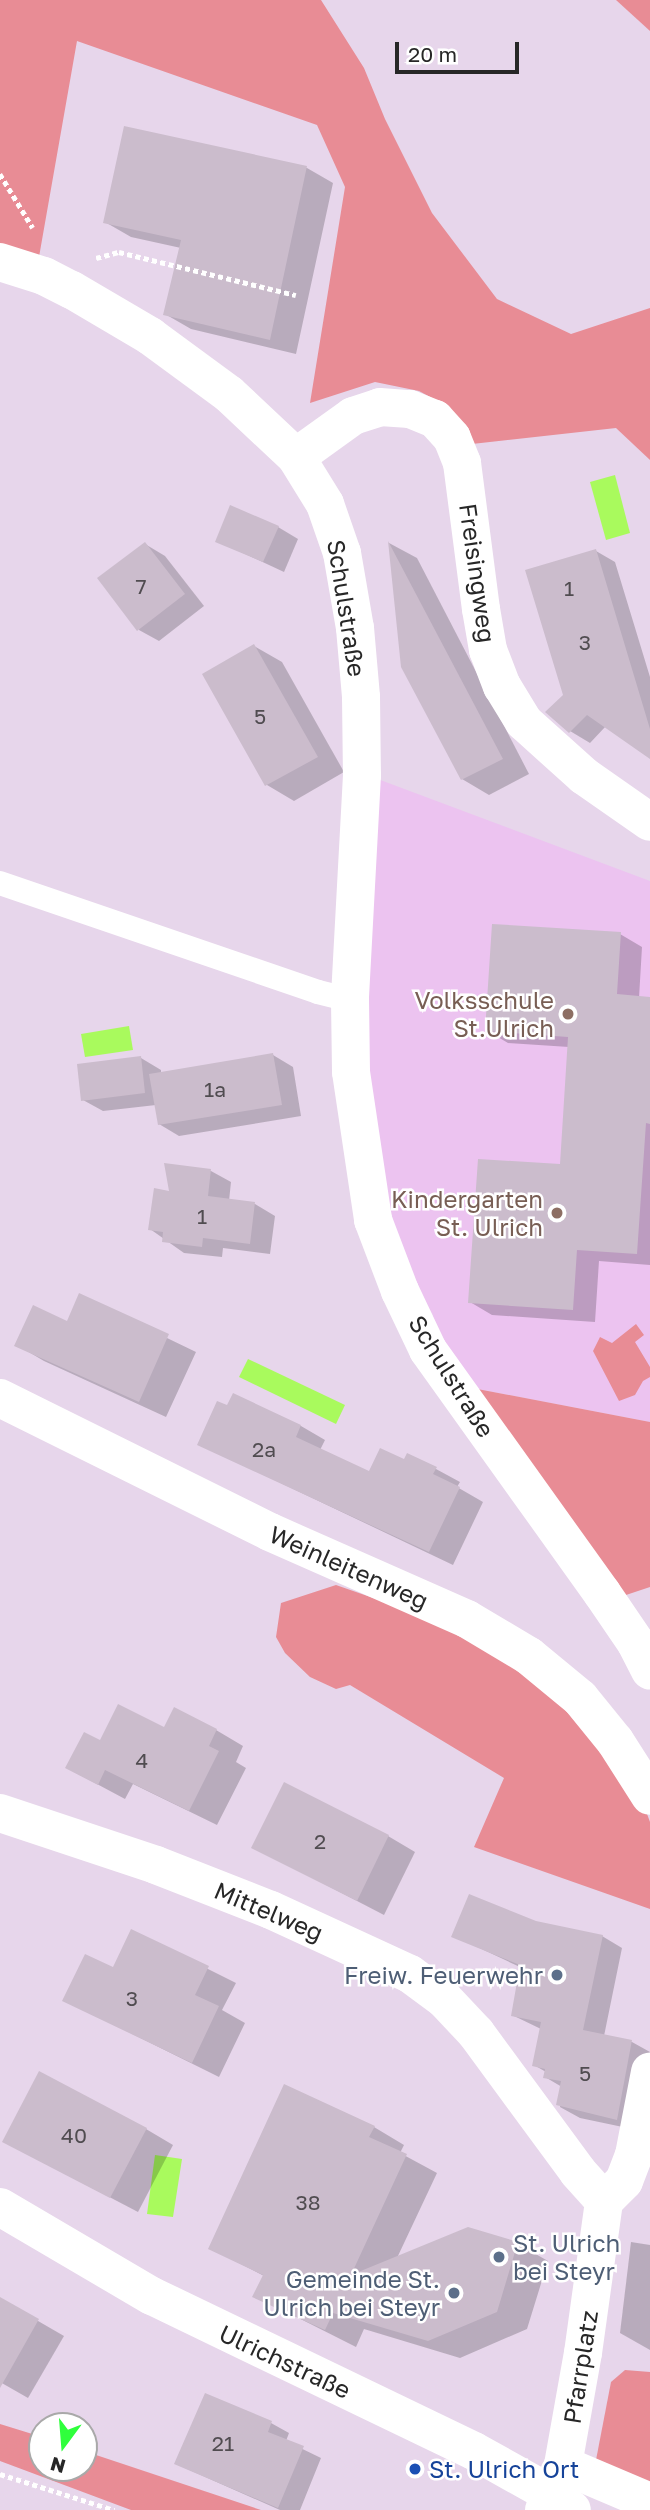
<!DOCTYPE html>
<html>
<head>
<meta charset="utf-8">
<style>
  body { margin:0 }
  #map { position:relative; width:650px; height:2510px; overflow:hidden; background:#e7d6eb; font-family:"Golos Text",sans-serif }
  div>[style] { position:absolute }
  .education>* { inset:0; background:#ecc3f0 }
  .green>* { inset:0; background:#e88c95 }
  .water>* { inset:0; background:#a9fa5d }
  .shadow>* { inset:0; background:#0003 }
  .building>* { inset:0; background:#cbbccc }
  .path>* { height:4.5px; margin-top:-2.25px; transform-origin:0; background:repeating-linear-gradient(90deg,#fff 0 5px,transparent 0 8.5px) }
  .service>* { height:24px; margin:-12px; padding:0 12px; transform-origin:12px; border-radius:12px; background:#fff }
  .minor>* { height:38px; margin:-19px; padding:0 19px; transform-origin:19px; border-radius:19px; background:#fff }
  .tertiary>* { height:38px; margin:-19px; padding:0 19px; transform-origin:19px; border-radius:19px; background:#fff }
  .dots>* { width:19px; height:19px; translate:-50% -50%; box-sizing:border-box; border:4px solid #fff; border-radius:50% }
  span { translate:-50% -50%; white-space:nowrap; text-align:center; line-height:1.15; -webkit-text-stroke:5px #fff; paint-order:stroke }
  .number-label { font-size:21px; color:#504c50 }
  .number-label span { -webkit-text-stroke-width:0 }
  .street-label { font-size:24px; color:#272727 }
  .education-label { font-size:24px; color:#785e54 }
  .right { translate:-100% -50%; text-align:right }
  .service-label { font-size:24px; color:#4e5e75 }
  .left { translate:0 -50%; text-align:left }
  .transit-label { font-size:24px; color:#164399 }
  .north { position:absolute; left:28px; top:2412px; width:70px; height:70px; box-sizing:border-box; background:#fff; border:2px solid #a9a9a9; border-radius:50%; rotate:196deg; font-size:19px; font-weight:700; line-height:28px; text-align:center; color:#272727 }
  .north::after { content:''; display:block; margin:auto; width:24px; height:32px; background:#2fff3c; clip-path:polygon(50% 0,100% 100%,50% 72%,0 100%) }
  .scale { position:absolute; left:395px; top:42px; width:124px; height:32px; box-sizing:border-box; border:4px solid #272727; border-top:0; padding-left:9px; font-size:21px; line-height:24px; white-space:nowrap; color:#272727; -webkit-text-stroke:5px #fff; paint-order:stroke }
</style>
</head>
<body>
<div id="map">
  <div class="education">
    <div style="clip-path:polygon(375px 778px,650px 881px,650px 1422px,467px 1387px,433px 1339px,433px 1315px,403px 1264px,361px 1081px)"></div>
  </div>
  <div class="green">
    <div style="clip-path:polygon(0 0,321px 0,364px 68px,385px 119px,432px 213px,497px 299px,571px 334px,650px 308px,650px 460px,616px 428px,472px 444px,445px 405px,419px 391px,375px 382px,310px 403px,345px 187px,317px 125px,77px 41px,39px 257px,0 244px)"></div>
    <div style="clip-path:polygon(616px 0,650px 0,650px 31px)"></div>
    <div style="clip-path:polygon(636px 1324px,644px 1335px,635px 1342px,650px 1367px,650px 1377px,643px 1381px,635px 1395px,619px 1401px,593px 1351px,600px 1337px,612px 1343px)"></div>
    <div style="clip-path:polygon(467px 1387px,650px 1422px,650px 1587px,620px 1597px)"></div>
    <div style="clip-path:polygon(336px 1585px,419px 1614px,529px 1666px,643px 1803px,650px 1822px,650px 1909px,474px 1847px,504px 1778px,350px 1685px,336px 1689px,310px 1677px,285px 1653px,276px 1637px,281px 1603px)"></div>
    <div style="clip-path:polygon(625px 2370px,650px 2372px,650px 2491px,596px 2460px,611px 2382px)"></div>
    <div style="clip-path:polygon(0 2424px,42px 2437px,42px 2468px,84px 2468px,84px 2451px,261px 2510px,131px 2510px,0 2461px)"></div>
  </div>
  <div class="water">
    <div style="clip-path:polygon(615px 475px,630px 533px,606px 540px,590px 482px)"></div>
    <div style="clip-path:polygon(129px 1026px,133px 1050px,85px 1057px,81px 1034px)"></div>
    <div style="clip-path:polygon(248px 1359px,345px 1405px,336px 1424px,239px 1377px)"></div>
    <div style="clip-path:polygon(155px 2155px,182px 2159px,173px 2217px,147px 2214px)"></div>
  </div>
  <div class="shadow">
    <div style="clip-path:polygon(125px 128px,307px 168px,333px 183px,296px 354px,191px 329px,165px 314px,181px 248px,131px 237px,105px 222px)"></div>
    <div style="clip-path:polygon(278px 527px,298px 539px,284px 572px,217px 541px)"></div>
    <div style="clip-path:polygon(389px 543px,417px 558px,529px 774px,489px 795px,462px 779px,402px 666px)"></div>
    <div style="clip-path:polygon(145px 544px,165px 556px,204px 606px,159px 641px,139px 630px)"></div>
    <div style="clip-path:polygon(596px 551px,615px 562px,650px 677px,650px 757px,606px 726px,590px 743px,570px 731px,565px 695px)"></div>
    <div style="clip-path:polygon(254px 646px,282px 662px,344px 772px,294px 801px,267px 785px)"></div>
    <div style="clip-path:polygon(620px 934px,642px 947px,639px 998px,650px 998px,650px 1265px,599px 1261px,595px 1322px,492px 1315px,470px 1302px,561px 1166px,569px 1047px,508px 1043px,486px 1030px)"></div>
    <div style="clip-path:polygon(273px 1055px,293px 1067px,301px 1116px,179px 1136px,159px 1124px,156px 1105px,103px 1111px,83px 1100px,141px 1058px,161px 1070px,161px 1073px)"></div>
    <div style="clip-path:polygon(166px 1165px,211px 1171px,231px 1182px,229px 1201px,255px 1204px,275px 1216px,270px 1254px,223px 1248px,222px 1257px,184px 1253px,150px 1229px,171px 1193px)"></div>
    <div style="clip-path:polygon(80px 1296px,196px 1352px,166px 1417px,44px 1361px,17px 1345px,68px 1323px)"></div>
    <div style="clip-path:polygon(233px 1395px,301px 1426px,325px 1440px,320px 1450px,370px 1473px,405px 1461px,436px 1469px,460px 1482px,457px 1487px,483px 1502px,453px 1565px,199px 1444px,228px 1408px)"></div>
    <div style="clip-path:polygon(165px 1730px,216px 1730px,243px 1746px,236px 1762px,246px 1768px,217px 1825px,133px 1784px,125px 1799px,67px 1768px,101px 1742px)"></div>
    <div style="clip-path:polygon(388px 1836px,415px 1852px,384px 1915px,253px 1847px)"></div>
    <div style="clip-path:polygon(536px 1923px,602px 1936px,622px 1948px,604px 2036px,632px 2042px,650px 2052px,637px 2130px,580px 2118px,560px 2107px,562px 2087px,545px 2077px,546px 2072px,534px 2065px,541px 2029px,512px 2015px,522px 1968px,454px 1936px)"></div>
    <div style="clip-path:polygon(132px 1931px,236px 1983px,222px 2010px,245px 2023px,219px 2077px,64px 2000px,114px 1969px)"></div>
    <div style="clip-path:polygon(374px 2127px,404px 2145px,400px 2153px,437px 2173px,397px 2258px,468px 2229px,518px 2244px,548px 2261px,527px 2329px,460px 2358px,364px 2329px,356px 2347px,255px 2296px,264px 2276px,210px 2248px)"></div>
    <div style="clip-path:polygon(146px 2129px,173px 2145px,138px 2212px,31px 2156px)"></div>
    <div style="clip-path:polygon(631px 2242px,650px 2245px,650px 2350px,620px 2333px)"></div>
    <div style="clip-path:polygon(0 2299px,64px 2336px,28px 2398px,0 2382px)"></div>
    <div style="clip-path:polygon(271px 2423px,289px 2433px,286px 2441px,321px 2458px,300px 2510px,280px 2510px,176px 2464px)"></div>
  </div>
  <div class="building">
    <div style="clip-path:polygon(124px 126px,307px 166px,270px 340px,163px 315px,181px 240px,103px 223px)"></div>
    <div style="clip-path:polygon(230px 505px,279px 526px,263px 562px,215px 542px)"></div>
    <div style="clip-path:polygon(388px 541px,503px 759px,461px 780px,401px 667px)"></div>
    <div style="clip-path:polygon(145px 542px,185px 594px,137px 631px,97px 578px)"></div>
    <div style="clip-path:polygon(596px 549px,650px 729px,650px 759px,587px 715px,569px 733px,545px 712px,563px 695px,525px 570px)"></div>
    <div style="clip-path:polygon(254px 644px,318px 757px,265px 786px,202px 674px)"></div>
    <div style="clip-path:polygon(492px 924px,621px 932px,617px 994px,650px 997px,650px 1124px,646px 1123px,637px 1254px,577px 1250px,573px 1310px,468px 1303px,478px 1159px,560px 1164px,568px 1037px,485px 1031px)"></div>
    <div style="clip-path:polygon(273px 1053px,282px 1105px,158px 1125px,149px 1074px)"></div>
    <div style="clip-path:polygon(141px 1056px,145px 1093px,81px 1101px,77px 1064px)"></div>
    <div style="clip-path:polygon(164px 1163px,211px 1169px,208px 1196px,255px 1202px,250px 1244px,203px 1238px,202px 1247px,162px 1242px,163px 1232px,148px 1230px,154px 1188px,169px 1191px)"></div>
    <div style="clip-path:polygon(79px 1293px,169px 1334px,139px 1402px,14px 1346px,33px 1305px,67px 1321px)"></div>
    <div style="clip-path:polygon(233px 1393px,301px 1425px,296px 1437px,369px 1471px,380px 1448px,404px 1459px,407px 1453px,437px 1467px,433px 1474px,460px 1487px,429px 1552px,197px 1445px,217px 1401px,227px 1405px)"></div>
    <div style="clip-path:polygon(118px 1704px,164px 1727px,174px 1707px,217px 1729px,209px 1746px,219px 1751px,189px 1811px,105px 1770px,98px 1785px,65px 1768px,84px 1732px,100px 1740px)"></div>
    <div style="clip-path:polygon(284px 1782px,389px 1835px,357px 1901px,251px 1848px)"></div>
    <div style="clip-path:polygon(469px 1894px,536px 1921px,603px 1935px,583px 2030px,632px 2040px,617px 2120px,556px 2105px,561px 2081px,543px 2078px,545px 2069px,532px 2066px,541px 2022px,511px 2016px,520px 1965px,451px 1937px)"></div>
    <div style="clip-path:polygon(131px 1929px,209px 1966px,195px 1995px,219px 2006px,192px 2063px,62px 2001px,85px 1954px,113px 1967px)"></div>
    <div style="clip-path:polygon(39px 2071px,147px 2128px,110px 2198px,2px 2142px)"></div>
    <div style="clip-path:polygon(284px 2084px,375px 2126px,369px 2137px,407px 2154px,351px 2275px,468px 2227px,518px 2242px,497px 2312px,428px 2341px,333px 2313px,325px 2330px,252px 2297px,263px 2275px,208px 2249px)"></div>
    <div style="clip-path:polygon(0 2297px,39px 2319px,0 2388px)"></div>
    <div style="clip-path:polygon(205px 2393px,272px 2421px,268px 2432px,304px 2446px,278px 2508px,174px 2464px)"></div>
  </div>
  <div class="path">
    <div style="left:0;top:174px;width:63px;rotate:58.6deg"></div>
    <div style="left:96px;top:258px;width:24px;rotate:-15deg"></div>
    <div style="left:119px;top:252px;width:182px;rotate:13.7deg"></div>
    <div style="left:0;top:2474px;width:120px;rotate:17.5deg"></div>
  </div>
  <div class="service">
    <div style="left:0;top:883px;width:336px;rotate:18.9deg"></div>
    <div style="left:318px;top:992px;width:33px;rotate:14deg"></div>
  </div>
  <div class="minor">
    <div style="left:0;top:262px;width:46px;rotate:17.7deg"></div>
    <div style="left:44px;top:276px;width:31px;rotate:27deg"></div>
    <div style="left:72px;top:290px;width:91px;rotate:30.5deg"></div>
    <div style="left:150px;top:336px;width:98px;rotate:36.3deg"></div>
    <div style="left:229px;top:394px;width:92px;rotate:43.2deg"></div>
    <div style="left:296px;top:457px;width:55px;rotate:58.3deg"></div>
    <div style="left:325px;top:504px;width:52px;rotate:70.9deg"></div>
    <div style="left:342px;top:553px;width:76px;rotate:80.2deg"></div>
    <div style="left:355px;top:628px;width:69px;rotate:85deg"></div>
    <div style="left:361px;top:697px;width:78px;rotate:89.3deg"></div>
    <div style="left:362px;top:775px;width:225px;rotate:93.1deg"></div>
    <div style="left:350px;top:1000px;width:72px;rotate:89.2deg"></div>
    <div style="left:351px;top:1072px;width:150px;rotate:81.5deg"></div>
    <div style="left:373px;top:1220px;width:76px;rotate:69.2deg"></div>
    <div style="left:400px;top:1291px;width:65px;rotate:64.6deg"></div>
    <div style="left:428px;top:1350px;width:299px;rotate:54.4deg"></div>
    <div style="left:602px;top:1593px;width:60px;rotate:55.8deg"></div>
    <div style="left:636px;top:1643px;width:31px;rotate:63deg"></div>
    <div style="left:296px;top:457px;width:70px;rotate:-35.7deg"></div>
    <div style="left:353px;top:416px;width:28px;rotate:-18deg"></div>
    <div style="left:380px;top:407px;width:30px;rotate:4deg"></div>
    <div style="left:410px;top:409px;width:27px;rotate:22deg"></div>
    <div style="left:435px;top:419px;width:25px;rotate:48deg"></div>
    <div style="left:452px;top:438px;width:27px;rotate:68deg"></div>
    <div style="left:462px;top:463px;width:147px;rotate:82.6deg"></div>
    <div style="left:481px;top:609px;width:42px;rotate:80.3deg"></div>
    <div style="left:488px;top:650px;width:39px;rotate:69deg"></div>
    <div style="left:502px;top:686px;width:42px;rotate:58.6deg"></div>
    <div style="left:524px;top:722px;width:81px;rotate:42deg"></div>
    <div style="left:584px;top:776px;width:80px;rotate:34.9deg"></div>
    <div style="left:0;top:1398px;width:301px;rotate:26.4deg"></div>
    <div style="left:270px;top:1532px;width:215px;rotate:23.8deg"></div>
    <div style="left:467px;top:1619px;width:72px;rotate:30.8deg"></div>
    <div style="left:529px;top:1656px;width:66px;rotate:39.5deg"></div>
    <div style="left:580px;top:1698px;width:55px;rotate:50.9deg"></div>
    <div style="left:615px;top:1741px;width:65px;rotate:57.5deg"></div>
    <div style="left:0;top:1813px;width:164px;rotate:18.4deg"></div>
    <div style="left:156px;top:1865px;width:123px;rotate:21.4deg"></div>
    <div style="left:271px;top:1910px;width:153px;rotate:24.7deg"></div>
    <div style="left:410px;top:1974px;width:42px;rotate:36.3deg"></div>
    <div style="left:444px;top:1999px;width:47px;rotate:46.7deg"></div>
    <div style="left:476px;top:2033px;width:172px;rotate:53.7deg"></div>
    <div style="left:578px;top:2172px;width:39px;rotate:48deg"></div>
    <div style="left:563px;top:2465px;width:95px;rotate:23deg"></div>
    <div style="left:544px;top:2510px;width:49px;rotate:-67.1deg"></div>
    <div style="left:563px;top:2465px;width:114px;rotate:-79.9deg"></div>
    <div style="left:583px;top:2353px;width:153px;rotate:-82.1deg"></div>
    <div style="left:604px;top:2201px;width:28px;rotate:-45deg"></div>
    <div style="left:624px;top:2181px;width:28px;rotate:-69deg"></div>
    <div style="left:634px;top:2155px;width:85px;rotate:-79.1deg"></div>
  </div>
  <div class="tertiary">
    <div style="left:0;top:2207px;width:176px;rotate:30.4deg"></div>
    <div style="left:152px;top:2296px;width:357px;rotate:25.7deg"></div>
    <div style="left:474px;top:2451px;width:88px;rotate:29.2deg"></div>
    <div style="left:551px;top:2494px;width:26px;rotate:37deg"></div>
  </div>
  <div class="dots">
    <div style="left:568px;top:1014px;background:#8d6e63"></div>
    <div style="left:557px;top:1213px;background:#8d6e63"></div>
    <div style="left:557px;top:1975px;background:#5c6f8a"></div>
    <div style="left:499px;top:2257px;background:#5c6f8a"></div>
    <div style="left:454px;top:2293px;background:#5c6f8a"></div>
    <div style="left:415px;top:2469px;background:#1a4fb4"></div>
  </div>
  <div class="number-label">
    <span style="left:141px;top:586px">7</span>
    <span style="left:569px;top:588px">1</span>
    <span style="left:585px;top:642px">3</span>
    <span style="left:260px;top:716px">5</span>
    <span style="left:215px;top:1089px">1a</span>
    <span style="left:202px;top:1216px">1</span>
    <span style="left:264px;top:1449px">2a</span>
    <span style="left:142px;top:1760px">4</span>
    <span style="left:320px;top:1841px">2</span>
    <span style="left:132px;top:1998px">3</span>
    <span style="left:585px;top:2073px">5</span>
    <span style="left:74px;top:2135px">40</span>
    <span style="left:308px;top:2202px">38</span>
    <span style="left:223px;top:2443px">21</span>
  </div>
  <div class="street-label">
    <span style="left:478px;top:573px;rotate:82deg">Freisingweg</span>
    <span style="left:347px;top:608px;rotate:81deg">Schulstraße</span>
    <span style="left:452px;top:1376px;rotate:58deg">Schulstraße</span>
    <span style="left:349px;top:1567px;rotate:24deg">Weinleitenweg</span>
    <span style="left:269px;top:1911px;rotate:23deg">Mittelweg</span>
    <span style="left:285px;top:2361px;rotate:25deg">Ulrichstraße</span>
    <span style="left:580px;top:2367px;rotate:-81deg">Pfarrplatz</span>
  </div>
  <div class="education-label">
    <span class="right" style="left:554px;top:1014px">Volksschule<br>St.Ulrich</span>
    <span class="right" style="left:543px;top:1213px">Kindergarten<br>St. Ulrich</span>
  </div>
  <div class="service-label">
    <span class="right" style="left:543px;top:1975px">Freiw. Feuerwehr</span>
    <span class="left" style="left:513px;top:2257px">St. Ulrich<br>bei Steyr</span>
    <span class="right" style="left:440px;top:2293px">Gemeinde St.<br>Ulrich bei Steyr</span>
  </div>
  <div class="transit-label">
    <span class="left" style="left:429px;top:2469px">St. Ulrich Ort</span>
  </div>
  <div class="north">N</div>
  <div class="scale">20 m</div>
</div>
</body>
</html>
